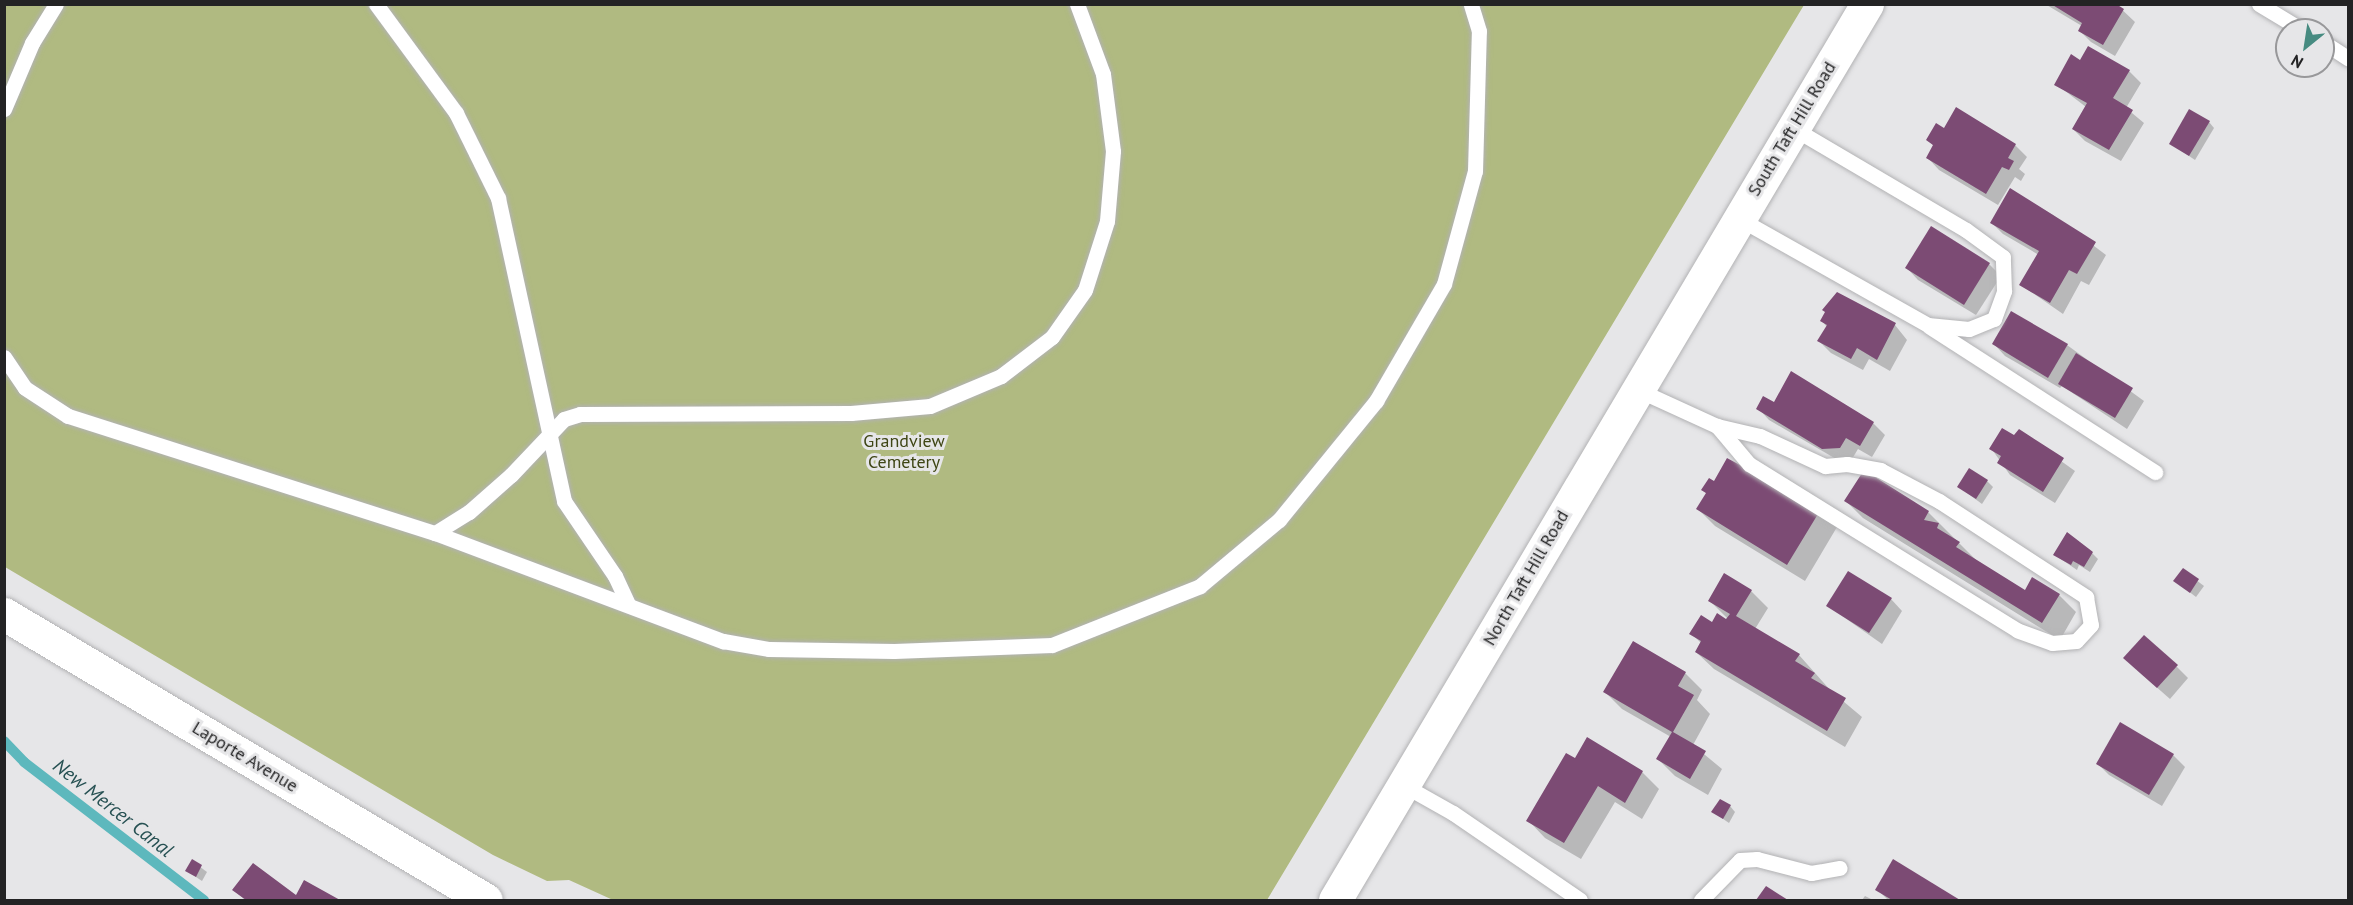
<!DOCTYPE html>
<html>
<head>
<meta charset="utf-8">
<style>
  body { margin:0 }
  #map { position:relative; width:2353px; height:905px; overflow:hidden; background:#e6e6e8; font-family:"PT Sans",sans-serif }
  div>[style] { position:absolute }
  .green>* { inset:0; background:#b0ba81 }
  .shadow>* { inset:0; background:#0003 }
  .stream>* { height:10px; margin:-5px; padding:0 5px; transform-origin:5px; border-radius:5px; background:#5db8bd }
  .building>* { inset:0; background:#7c4b74 }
  .roads { filter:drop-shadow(0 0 2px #b2b2b4) drop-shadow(0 0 2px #b2b2b4) }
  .lane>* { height:15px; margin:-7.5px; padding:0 7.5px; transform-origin:7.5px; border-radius:7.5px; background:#fff }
  .secondary>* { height:33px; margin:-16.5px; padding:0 16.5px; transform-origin:16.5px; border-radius:16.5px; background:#fff }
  span { translate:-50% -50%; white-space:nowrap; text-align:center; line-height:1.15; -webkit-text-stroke:6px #e6e6e8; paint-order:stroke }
  .street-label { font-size:18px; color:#232324 }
  .park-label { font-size:18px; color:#3e4514 }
  .water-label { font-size:20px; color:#275153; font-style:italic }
  .frame { position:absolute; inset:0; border:6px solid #232324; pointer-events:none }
  .north { position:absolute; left:2275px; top:18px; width:60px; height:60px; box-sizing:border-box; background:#e6e6e8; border:2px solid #98989a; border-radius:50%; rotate:210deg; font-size:16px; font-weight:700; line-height:24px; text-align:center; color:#232324 }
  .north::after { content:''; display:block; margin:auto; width:21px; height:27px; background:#478b81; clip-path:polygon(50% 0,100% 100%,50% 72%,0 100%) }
</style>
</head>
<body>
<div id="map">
  <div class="green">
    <div style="clip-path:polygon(5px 5px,1804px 5px,1267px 900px,613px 900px,569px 880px,547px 881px,493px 855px,5px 567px)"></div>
  </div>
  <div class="shadow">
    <div style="clip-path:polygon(2045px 4px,2116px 4px,2135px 22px,2115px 56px,2091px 42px,2080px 31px,2082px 26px)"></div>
    <div style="clip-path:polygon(2081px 62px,2129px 71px,2141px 83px,2126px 108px,2144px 123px,2121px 161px,2085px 141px,2073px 129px,2086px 107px,2056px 84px)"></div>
    <div style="clip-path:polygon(2209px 122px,2214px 128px,2195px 160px,2171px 144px)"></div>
    <div style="clip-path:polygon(1928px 140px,2015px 145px,2027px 157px,2019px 169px,2025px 174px,2021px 181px,2015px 177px,1998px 205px,1939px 170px,1928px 158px,1934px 146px)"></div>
    <div style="clip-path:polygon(2011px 190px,2053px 215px,2106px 255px,2089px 285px,2081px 281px,2063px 314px,2021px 285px,2039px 255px,2003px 234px,1992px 223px)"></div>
    <div style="clip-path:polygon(1989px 264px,2001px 276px,1976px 315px,1918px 280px,1907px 268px)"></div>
    <div style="clip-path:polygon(1822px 321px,1895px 325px,1907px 340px,1890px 371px,1869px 359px,1863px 370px,1831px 353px,1819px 341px,1827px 327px)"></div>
    <div style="clip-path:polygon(1994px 344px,2067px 345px,2144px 401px,2127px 429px,2062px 386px,2060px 388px,2005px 356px)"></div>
    <div style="clip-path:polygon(1774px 404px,1873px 423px,1885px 435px,1872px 457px,1858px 449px,1852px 459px,1843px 463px,1769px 420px,1758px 408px)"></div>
    <div style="clip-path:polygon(2019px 431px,2075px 471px,2055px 503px,2010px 475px,1991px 448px,2015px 438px)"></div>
    <div style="clip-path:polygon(1987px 481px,1993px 487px,1982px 504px,1959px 487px)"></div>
    <div style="clip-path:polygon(1703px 490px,1820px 510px,1837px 527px,1805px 581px,1715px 526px,1698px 509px,1707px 494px)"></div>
    <div style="clip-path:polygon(1846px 501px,1928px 512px,1976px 560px,2025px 592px,2059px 595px,2076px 612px,2060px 640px,1863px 518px)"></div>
    <div style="clip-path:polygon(2092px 553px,2098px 559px,2090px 572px,2079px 565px,2077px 570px,2055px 555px)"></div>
    <div style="clip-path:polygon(2183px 570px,2204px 586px,2196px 597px,2175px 581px)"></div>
    <div style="clip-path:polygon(1751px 591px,1768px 608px,1755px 629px,1799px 655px,1831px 691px,1862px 717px,1845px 747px,1714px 669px,1696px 652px,1701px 643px,1691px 633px,1730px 621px,1710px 601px)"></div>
    <div style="clip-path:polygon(1891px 599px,1902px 611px,1882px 644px,1828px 606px)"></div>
    <div style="clip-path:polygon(2177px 667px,2188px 678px,2170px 699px,2137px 670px)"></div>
    <div style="clip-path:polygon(1685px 673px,1702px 690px,1697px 700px,1710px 714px,1693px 745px,1722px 769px,1708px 795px,1675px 776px,1658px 759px,1671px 737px,1622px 709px,1605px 692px)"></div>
    <div style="clip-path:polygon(2121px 724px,2173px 755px,2185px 767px,2162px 806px,2109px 775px,2097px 763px)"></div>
    <div style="clip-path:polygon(1576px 760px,1642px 772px,1659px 789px,1642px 819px,1615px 802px,1581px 859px,1545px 838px,1528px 820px)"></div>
    <div style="clip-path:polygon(1730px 806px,1735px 812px,1729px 823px,1713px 812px)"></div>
    <div style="clip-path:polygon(192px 861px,207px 872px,202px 881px,187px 871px)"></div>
    <div style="clip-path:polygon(1894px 861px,1958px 900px,1888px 900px,1877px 889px)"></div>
    <div style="clip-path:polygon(305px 882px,337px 900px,245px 900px,234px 890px,296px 897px)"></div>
    <div style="clip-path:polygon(1865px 896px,1873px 900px,1862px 900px)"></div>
  </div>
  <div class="stream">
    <div style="left:4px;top:741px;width:29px;rotate:46deg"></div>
    <div style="left:24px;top:762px;width:227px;rotate:37.5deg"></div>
  </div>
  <div class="building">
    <div style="clip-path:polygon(2051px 4px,2116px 4px,2124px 9px,2103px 45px,2078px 31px,2082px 23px)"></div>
    <div style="clip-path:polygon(2088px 46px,2130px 70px,2113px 98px,2133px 110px,2109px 150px,2072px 129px,2087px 103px,2054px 85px,2071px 54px,2080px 60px)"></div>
    <div style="clip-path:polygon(1956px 107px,2016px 144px,2008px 158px,2014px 161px,2009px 170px,2002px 167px,1986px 194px,1926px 158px,1933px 145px,1926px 140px,1936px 123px,1944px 128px)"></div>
    <div style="clip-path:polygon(2189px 109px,2210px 121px,2189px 156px,2169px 144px)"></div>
    <div style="clip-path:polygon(2010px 188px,2096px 242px,2077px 274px,2069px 270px,2050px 303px,2019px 285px,2039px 251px,1990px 223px)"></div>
    <div style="clip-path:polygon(1931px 226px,1990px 263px,1964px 305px,1905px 268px)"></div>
    <div style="clip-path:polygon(1837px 292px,1896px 323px,1877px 360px,1857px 348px,1851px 359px,1817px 341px,1827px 325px,1820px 321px,1825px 312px,1822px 310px)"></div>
    <div style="clip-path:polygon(2011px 311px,2068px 344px,2048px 378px,1992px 344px)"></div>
    <div style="clip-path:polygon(2076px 353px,2133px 388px,2115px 418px,2058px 384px)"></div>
    <div style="clip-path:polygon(1791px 371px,1874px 422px,1860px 446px,1846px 438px,1840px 448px,1822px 449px,1756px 409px,1763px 396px,1774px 402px)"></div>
    <div style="clip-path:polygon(2002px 428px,2014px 435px,2019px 429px,2064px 458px,2043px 492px,1997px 463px,2001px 456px,1989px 449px)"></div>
    <div style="clip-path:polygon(1727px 458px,1821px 509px,1787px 565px,1696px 509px,1706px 493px,1701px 490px,1709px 478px,1714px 481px)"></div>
    <div style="clip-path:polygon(1969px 468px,1988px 480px,1976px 499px,1957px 487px)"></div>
    <div style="clip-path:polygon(1864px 470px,1929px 511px,1924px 520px,1939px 523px,1937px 528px,1960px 542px,1956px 547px,2025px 590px,2032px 577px,2060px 594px,2042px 623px,1844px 501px)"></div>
    <div style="clip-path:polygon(2067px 532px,2093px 552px,2084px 567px,2073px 561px,2071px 565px,2053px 555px)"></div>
    <div style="clip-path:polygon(2183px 568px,2199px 579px,2190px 593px,2173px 581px)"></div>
    <div style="clip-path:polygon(1848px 571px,1892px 598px,1869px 633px,1826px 606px)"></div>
    <div style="clip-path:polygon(1724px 573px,1752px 590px,1736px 616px,1800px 654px,1795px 661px,1815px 673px,1811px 678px,1846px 698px,1827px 731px,1695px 652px,1701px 641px,1689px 634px,1701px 615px,1712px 622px,1717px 613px,1726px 619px,1730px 614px,1708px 601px)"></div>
    <div style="clip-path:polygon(2144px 635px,2178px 665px,2157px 688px,2123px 658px)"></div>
    <div style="clip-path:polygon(1633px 641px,1686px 672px,1678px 686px,1694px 695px,1673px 732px,1706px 751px,1690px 779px,1656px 759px,1672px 732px,1603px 692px)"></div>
    <div style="clip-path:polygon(2120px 722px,2174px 754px,2149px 795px,2096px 764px)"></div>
    <div style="clip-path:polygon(1587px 737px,1643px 771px,1625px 803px,1598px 786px,1564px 843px,1526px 821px,1566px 753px,1575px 758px)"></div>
    <div style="clip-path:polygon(1720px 799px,1731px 805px,1723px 819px,1711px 812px)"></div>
    <div style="clip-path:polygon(192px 859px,202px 865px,196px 877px,185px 871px)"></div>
    <div style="clip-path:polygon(1893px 859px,1960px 900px,1892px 900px,1875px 890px)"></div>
    <div style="clip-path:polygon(253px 863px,296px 895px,304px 880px,340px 900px,246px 900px,232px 890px)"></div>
    <div style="clip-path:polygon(1766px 886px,1788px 900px,1756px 900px)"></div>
  </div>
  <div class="roads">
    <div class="lane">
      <div style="left:376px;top:4px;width:135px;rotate:53.7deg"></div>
      <div style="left:456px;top:113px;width:95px;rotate:63.7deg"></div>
      <div style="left:498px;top:198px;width:310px;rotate:77.7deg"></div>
      <div style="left:564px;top:501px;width:91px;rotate:55.8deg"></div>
      <div style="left:615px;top:576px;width:31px;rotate:65deg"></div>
      <div style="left:2259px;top:4px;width:50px;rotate:31.2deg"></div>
      <div style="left:2323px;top:42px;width:30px;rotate:33deg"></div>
      <div style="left:4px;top:109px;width:72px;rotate:-67deg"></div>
      <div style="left:32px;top:43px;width:46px;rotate:-58.4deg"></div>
      <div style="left:1738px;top:218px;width:218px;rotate:29.4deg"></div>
      <div style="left:1928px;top:325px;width:41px;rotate:5.6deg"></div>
      <div style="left:1969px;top:329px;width:27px;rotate:-22deg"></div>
      <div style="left:1994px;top:319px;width:30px;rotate:-70deg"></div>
      <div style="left:2004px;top:291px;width:34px;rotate:-92deg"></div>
      <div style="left:2003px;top:257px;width:46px;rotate:-143.9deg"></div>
      <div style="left:1966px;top:230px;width:201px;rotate:-149.5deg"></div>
      <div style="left:1930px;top:327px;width:268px;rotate:32.8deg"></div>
      <div style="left:4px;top:357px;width:37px;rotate:56deg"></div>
      <div style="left:25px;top:388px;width:51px;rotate:33.1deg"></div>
      <div style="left:68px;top:416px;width:385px;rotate:17.7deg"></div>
      <div style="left:435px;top:533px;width:308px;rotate:20.6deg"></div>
      <div style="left:723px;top:641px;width:47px;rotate:9.9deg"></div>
      <div style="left:769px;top:649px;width:125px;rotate:0.9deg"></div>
      <div style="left:894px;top:651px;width:158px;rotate:-2.2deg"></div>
      <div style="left:1052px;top:645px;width:159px;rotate:-21.7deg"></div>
      <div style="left:1200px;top:586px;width:103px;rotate:-39.9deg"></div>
      <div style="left:1279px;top:520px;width:154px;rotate:-50.8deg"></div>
      <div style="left:1376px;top:401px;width:135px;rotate:-59.8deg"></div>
      <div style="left:1444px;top:284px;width:117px;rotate:-74.7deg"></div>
      <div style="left:1475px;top:171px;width:140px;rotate:-88.4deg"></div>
      <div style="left:1479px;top:31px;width:28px;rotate:-107deg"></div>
      <div style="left:1636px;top:389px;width:89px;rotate:24.6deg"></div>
      <div style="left:1717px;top:426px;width:44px;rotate:13.1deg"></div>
      <div style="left:1760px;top:436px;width:72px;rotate:24.8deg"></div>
      <div style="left:1825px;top:466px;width:22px;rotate:-5deg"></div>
      <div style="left:1847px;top:464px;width:34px;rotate:10deg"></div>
      <div style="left:1880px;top:470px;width:67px;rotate:27.7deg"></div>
      <div style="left:1939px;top:501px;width:176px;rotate:33.1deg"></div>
      <div style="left:2086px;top:597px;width:28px;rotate:80deg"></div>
      <div style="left:2091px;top:625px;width:22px;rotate:133deg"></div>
      <div style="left:2076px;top:641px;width:24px;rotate:175deg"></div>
      <div style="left:2052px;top:643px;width:37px;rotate:-160deg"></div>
      <div style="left:2017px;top:630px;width:315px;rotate:-148.2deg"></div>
      <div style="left:1749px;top:464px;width:50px;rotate:-130.1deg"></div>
      <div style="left:435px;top:533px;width:40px;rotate:-32deg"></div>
      <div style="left:469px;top:512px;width:56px;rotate:-41.4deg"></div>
      <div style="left:511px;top:475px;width:77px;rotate:-46.6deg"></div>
      <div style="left:564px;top:419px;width:17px;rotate:-17deg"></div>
      <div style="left:580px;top:414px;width:271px;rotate:-0.2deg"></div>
      <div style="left:851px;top:413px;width:79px;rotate:-5.1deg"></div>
      <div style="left:930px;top:406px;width:77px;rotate:-22.9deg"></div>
      <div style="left:1001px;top:376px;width:64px;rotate:-37.4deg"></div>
      <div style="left:1052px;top:337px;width:57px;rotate:-54.9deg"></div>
      <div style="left:1085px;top:290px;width:72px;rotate:-72.3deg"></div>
      <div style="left:1107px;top:221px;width:70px;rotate:-85.1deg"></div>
      <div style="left:1113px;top:151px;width:78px;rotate:-97.4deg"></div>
      <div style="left:1103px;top:74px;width:75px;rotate:-110.4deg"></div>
      <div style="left:1405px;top:786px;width:55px;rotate:29.4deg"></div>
      <div style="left:1453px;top:813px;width:154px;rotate:34.4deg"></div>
      <div style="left:1701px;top:900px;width:56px;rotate:-45.7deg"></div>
      <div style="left:1740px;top:860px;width:17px;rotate:-3deg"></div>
      <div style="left:1757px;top:859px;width:56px;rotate:14.5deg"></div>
      <div style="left:1811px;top:873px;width:29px;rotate:-10deg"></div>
    </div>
    <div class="secondary">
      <div style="left:4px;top:614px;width:560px;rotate:30.68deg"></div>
      <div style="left:1335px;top:900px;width:1042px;rotate:-59.3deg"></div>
    </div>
  </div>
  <div class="street-label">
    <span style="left:1792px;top:129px;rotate:-59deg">South Taft Hill Road</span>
    <span style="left:1526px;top:578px;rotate:-60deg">North Taft Hill Road</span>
    <span style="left:245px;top:757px;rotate:31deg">Laporte Avenue</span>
  </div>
  <div class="park-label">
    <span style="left:904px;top:452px">Grandview<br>Cemetery</span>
  </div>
  <div class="water-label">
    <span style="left:113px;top:808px;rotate:38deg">New Mercer Canal</span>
  </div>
  <div class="frame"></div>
  <div class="north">N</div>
</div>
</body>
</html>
